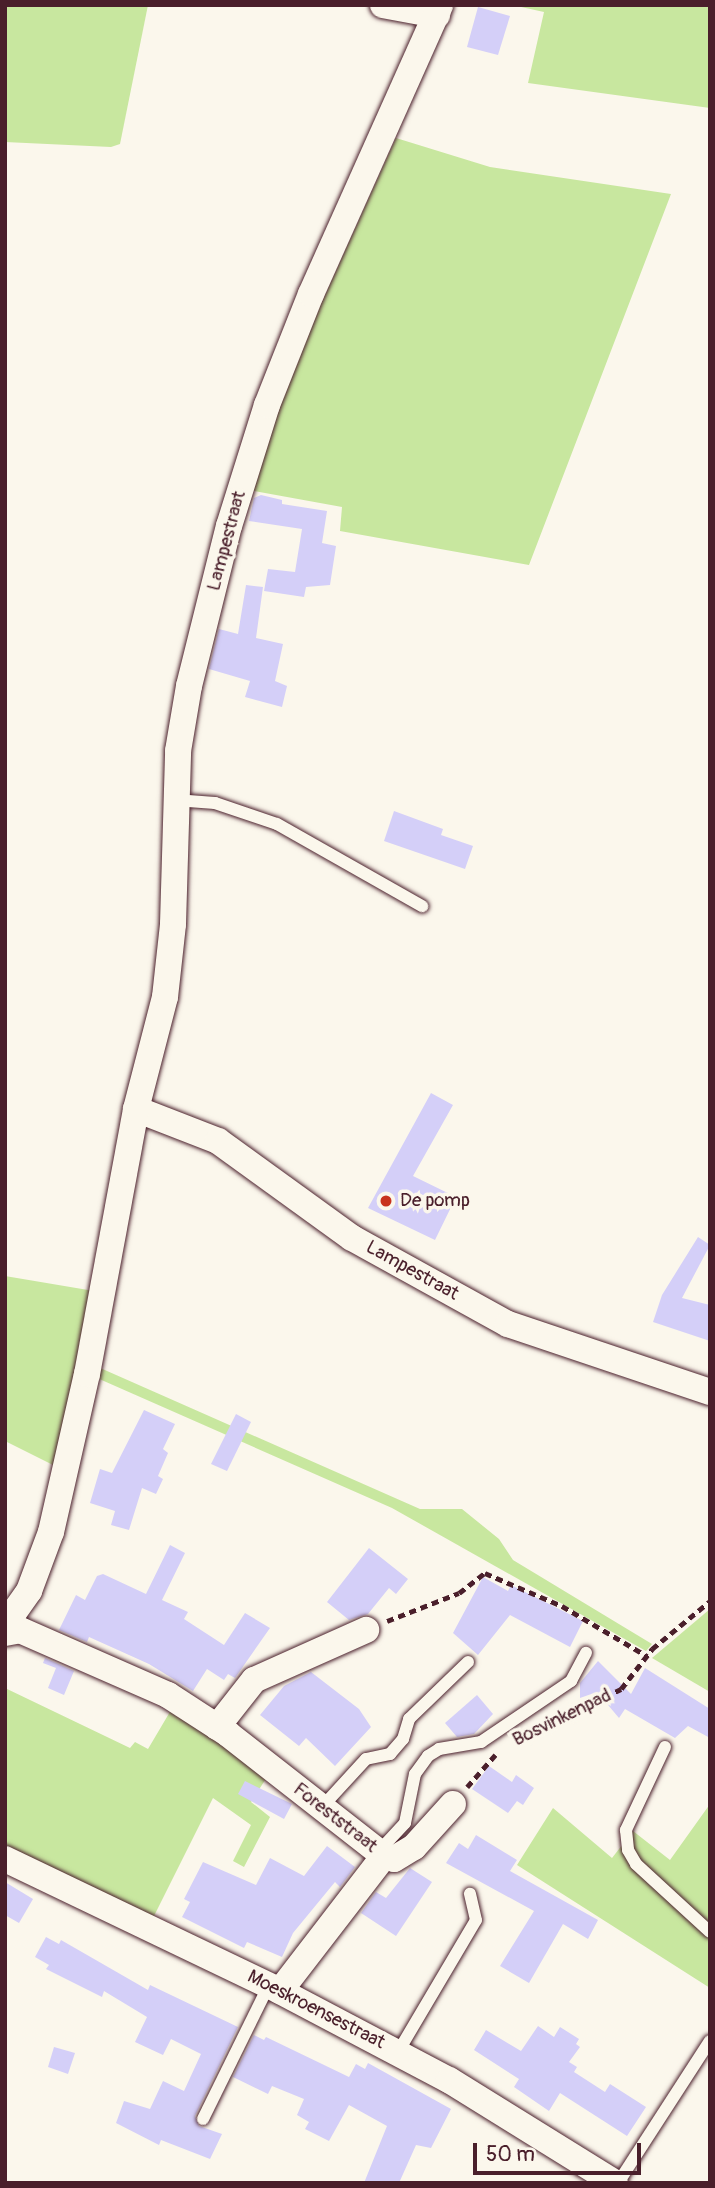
<!DOCTYPE html>
<html>
<head>
<meta charset="utf-8">
<style>
  body { margin:0 }
  #map { position:relative; width:715px; height:2188px; overflow:hidden; background:#fbf7ec; font-family:Pangolin,sans-serif }
  div>[style] { position:absolute }
  .green>* { inset:0; background:#c8e79f }
  .building>* { inset:0; background:#d4cff8 }
  .path>* { height:4.5px; margin-top:-2.25px; transform-origin:0; background:repeating-linear-gradient(90deg,#4a1f2b 0 7px,transparent 0 12px) }
  .roads { filter:drop-shadow(0 0 2px #4a1f2b) drop-shadow(0 0 2px #4a1f2b) }
  .service>* { height:12px; margin:-6px; padding:0 6px; transform-origin:6px; border-radius:6px; background:#fbf7ec }
  .minor>* { height:26px; margin:-13px; padding:0 13px; transform-origin:13px; border-radius:13px; background:#fbf7ec }
  .dots>* { width:19px; height:19px; translate:-50% -50%; box-sizing:border-box; border:4px solid #fbf7ec; border-radius:50% }
  span { translate:-50% -50%; white-space:nowrap; text-align:center; line-height:1.15; -webkit-text-stroke:7px #fbf7ec; paint-order:stroke }
  .street-label { font-size:19px; color:#4a1f2b }
  .poi-label { font-size:19px; color:#4a1f2b }
  .left { translate:0 -50%; text-align:left }
  .frame { position:absolute; inset:0; border:7px solid #4a1f2b; pointer-events:none }
  .scale { position:absolute; left:473px; top:2143px; width:168px; height:32px; box-sizing:border-box; border:4px solid #4a1f2b; border-top:0; padding-left:9px; font-size:21px; line-height:24px; white-space:nowrap; color:#4a1f2b; -webkit-text-stroke:5px #fbf7ec; paint-order:stroke }
</style>
</head>
<body>
<div id="map">
  <div class="green">
    <div style="clip-path:polygon(5px 5px,148px 5px,120px 144px,111px 147px,5px 142px)"></div>
    <div style="clip-path:polygon(512px 5px,710px 5px,710px 108px,528px 83px,544px 12px)"></div>
    <div style="clip-path:polygon(396px 138px,490px 167px,671px 194px,529px 565px,340px 531px,342px 507px,249px 490px,262px 435px)"></div>
    <div style="clip-path:polygon(5px 1276px,94px 1291px,59px 1468px,5px 1441px)"></div>
    <div style="clip-path:polygon(98px 1367px,420px 1509px,462px 1509px,499px 1539px,513px 1560px,652px 1644px,646px 1651px,392px 1508px,97px 1378px)"></div>
    <div style="clip-path:polygon(710px 1609px,710px 1692px,652px 1658px)"></div>
    <div style="clip-path:polygon(5px 1688px,130px 1748px,135px 1742px,148px 1749px,174px 1705px,269px 1774px,251px 1802px,270px 1817px,244px 1867px,233px 1861px,251px 1825px,213px 1798px,152px 1920px,5px 1845px)"></div>
    <div style="clip-path:polygon(710px 1804px,710px 1988px,517px 1865px,553px 1808px,612px 1858px,633px 1831px,670px 1860px)"></div>
  </div>
  <div class="building">
    <div style="clip-path:polygon(478px 7px,510px 16px,498px 55px,467px 47px)"></div>
    <div style="clip-path:polygon(261px 495px,282px 500px,282px 504px,327px 511px,322px 543px,336px 546px,330px 585px,306px 587px,304px 597px,264px 591px,268px 569px,295px 572px,302px 529px,249px 521px,254px 498px)"></div>
    <div style="clip-path:polygon(246px 585px,263px 587px,256px 638px,283px 644px,275px 681px,287px 686px,282px 707px,245px 697px,250px 681px,209px 669px,219px 629px,238px 634px)"></div>
    <div style="clip-path:polygon(394px 811px,443px 829px,441px 835px,473px 846px,465px 869px,384px 841px)"></div>
    <div style="clip-path:polygon(431px 1093px,453px 1105px,413px 1176px,456px 1197px,435px 1240px,368px 1208px)"></div>
    <div style="clip-path:polygon(698px 1237px,710px 1245px,682px 1298px,710px 1305px,710px 1341px,653px 1322px,662px 1295px)"></div>
    <div style="clip-path:polygon(144px 1410px,175px 1424px,163px 1449px,168px 1453px,158px 1476px,163px 1479px,156px 1494px,142px 1488px,129px 1530px,111px 1525px,115px 1511px,90px 1503px,100px 1469px,112px 1473px)"></div>
    <div style="clip-path:polygon(236px 1414px,251px 1422px,227px 1471px,211px 1464px)"></div>
    <div style="clip-path:polygon(170px 1545px,185px 1553px,162px 1600px,188px 1612px,184px 1619px,224px 1645px,245px 1613px,270px 1628px,235px 1678px,228px 1674px,224px 1680px,207px 1669px,193px 1691px,149px 1664px,89px 1637px,87px 1642px,59px 1630px,76px 1595px,85px 1600px,97px 1576px,103px 1574px,146px 1594px)"></div>
    <div style="clip-path:polygon(369px 1548px,408px 1579px,396px 1594px,389px 1588px,368px 1614px,349px 1620px,327px 1602px)"></div>
    <div style="clip-path:polygon(483px 1577px,508px 1591px,511px 1585px,583px 1621px,570px 1647px,510px 1615px,478px 1655px,453px 1633px)"></div>
    <div style="clip-path:polygon(45px 1658px,74px 1671px,64px 1695px,48px 1688px,56px 1668px,43px 1663px)"></div>
    <div style="clip-path:polygon(598px 1661px,631px 1694px,645px 1668px,710px 1709px,710px 1738px,688px 1726px,675px 1738px,625px 1709px,619px 1718px,597px 1692px,580px 1698px,580px 1683px)"></div>
    <div style="clip-path:polygon(311px 1672px,359px 1709px,371px 1727px,335px 1766px,306px 1738px,299px 1746px,260px 1715px,284px 1686px)"></div>
    <div style="clip-path:polygon(477px 1695px,493px 1714px,474px 1734px,457px 1737px,445px 1723px)"></div>
    <div style="clip-path:polygon(489px 1766px,512px 1782px,516px 1775px,534px 1788px,523px 1805px,517px 1801px,508px 1813px,472px 1789px)"></div>
    <div style="clip-path:polygon(245px 1781px,292px 1804px,284px 1819px,238px 1794px)"></div>
    <div style="clip-path:polygon(476px 1835px,517px 1860px,510px 1871px,598px 1920px,588px 1939px,563px 1924px,529px 1983px,500px 1966px,534px 1911px,446px 1863px,459px 1843px,468px 1849px)"></div>
    <div style="clip-path:polygon(327px 1846px,355px 1867px,340px 1887px,335px 1882px,293px 1933px,282px 1957px,247px 1942px,244px 1948px,182px 1917px,190px 1902px,184px 1899px,203px 1862px,256px 1885px,270px 1858px,304px 1876px)"></div>
    <div style="clip-path:polygon(410px 1868px,432px 1882px,396px 1936px,361px 1913px,376px 1892px,386px 1898px)"></div>
    <div style="clip-path:polygon(5px 1882px,33px 1899px,19px 1923px,5px 1915px)"></div>
    <div style="clip-path:polygon(46px 1937px,59px 1944px,61px 1940px,148px 1990px,150px 1985px,238px 2027px,195px 2116px,199px 2126px,222px 2134px,210px 2159px,161px 2140px,159px 2145px,116px 2123px,124px 2101px,150px 2109px,163px 2081px,184px 2091px,201px 2054px,171px 2039px,163px 2055px,135px 2042px,147px 2017px,104px 1991px,102px 1997px,46px 1969px,49px 1965px,35px 1957px)"></div>
    <div style="clip-path:polygon(538px 2026px,554px 2037px,560px 2027px,579px 2039px,576px 2044px,580px 2047px,569px 2062px,577px 2067px,574px 2072px,605px 2092px,610px 2084px,646px 2107px,627px 2136px,560px 2093px,549px 2111px,514px 2087px,519px 2079px,474px 2050px,486px 2030px,521px 2051px)"></div>
    <div style="clip-path:polygon(254px 2035px,264px 2040px,266px 2037px,349px 2077px,356px 2064px,365px 2069px,368px 2063px,451px 2109px,431px 2148px,416px 2145px,399px 2183px,364px 2183px,387px 2126px,349px 2105px,329px 2141px,305px 2129px,309px 2122px,297px 2115px,304px 2099px,272px 2086px,268px 2094px,233px 2077px)"></div>
    <div style="clip-path:polygon(54px 2047px,75px 2053px,68px 2074px,48px 2067px)"></div>
  </div>
  <div class="path">
    <div style="left:387px;top:1621px;width:77px;rotate:-21.3deg"></div>
    <div style="left:459px;top:1593px;width:33px;rotate:-38deg"></div>
    <div style="left:485px;top:1573px;width:84px;rotate:23.2deg"></div>
    <div style="left:562px;top:1606px;width:99px;rotate:30.5deg"></div>
    <div style="left:529px;top:1733px;width:102px;rotate:-25.6deg"></div>
    <div style="left:621px;top:1689px;width:51px;rotate:-52.2deg"></div>
    <div style="left:652px;top:1649px;width:75px;rotate:-39.6deg"></div>
    <div style="left:467px;top:1787px;width:43px;rotate:-48.8deg"></div>
  </div>
  <div class="roads">
    <div class="service">
      <div style="left:175px;top:800px;width:40px;rotate:4.3deg"></div>
      <div style="left:215px;top:803px;width:65px;rotate:18.7deg"></div>
      <div style="left:277px;top:824px;width:167px;rotate:29.5deg"></div>
      <div style="left:665px;top:1747px;width:92px;rotate:115.2deg"></div>
      <div style="left:626px;top:1830px;width:20px;rotate:84deg"></div>
      <div style="left:628px;top:1850px;width:16px;rotate:60deg"></div>
      <div style="left:636px;top:1864px;width:100px;rotate:42.6deg"></div>
      <div style="left:322px;top:1807px;width:65px;rotate:-47.5deg"></div>
      <div style="left:366px;top:1759px;width:25px;rotate:-12deg"></div>
      <div style="left:390px;top:1754px;width:20px;rotate:-49deg"></div>
      <div style="left:403px;top:1739px;width:21px;rotate:-73deg"></div>
      <div style="left:409px;top:1719px;width:82px;rotate:-44deg"></div>
      <div style="left:379px;top:1851px;width:38px;rotate:-47deg"></div>
      <div style="left:405px;top:1823px;width:50px;rotate:-78.5deg"></div>
      <div style="left:415px;top:1774px;width:22px;rotate:-54deg"></div>
      <div style="left:428px;top:1756px;width:13px;rotate:-32deg"></div>
      <div style="left:439px;top:1749px;width:43px;rotate:-9.5deg"></div>
      <div style="left:481px;top:1742px;width:109px;rotate:-34.1deg"></div>
      <div style="left:571px;top:1681px;width:32px;rotate:-62deg"></div>
      <div style="left:398px;top:2052px;width:153px;rotate:-59.4deg"></div>
      <div style="left:476px;top:1920px;width:27px;rotate:-103deg"></div>
      <div style="left:203px;top:2119px;width:149px;rotate:-63.8deg"></div>
      <div style="left:618px;top:2183px;width:169px;rotate:-57.1deg"></div>
    </div>
    <div class="minor">
      <div style="left:383px;top:5px;width:55px;rotate:10.5deg"></div>
      <div style="left:136px;top:1109px;width:88px;rotate:21.3deg"></div>
      <div style="left:218px;top:1141px;width:165px;rotate:35.9deg"></div>
      <div style="left:352px;top:1238px;width:178px;rotate:28.9deg"></div>
      <div style="left:508px;top:1324px;width:213px;rotate:18.6deg"></div>
      <div style="left:5px;top:1625px;width:42px;rotate:-54.8deg"></div>
      <div style="left:29px;top:1591px;width:63px;rotate:-69.6deg"></div>
      <div style="left:51px;top:1532px;width:162px;rotate:-77.2deg"></div>
      <div style="left:87px;top:1374px;width:269px;rotate:-79.5deg"></div>
      <div style="left:136px;top:1109px;width:116px;rotate:-75.5deg"></div>
      <div style="left:165px;top:997px;width:73px;rotate:-83.7deg"></div>
      <div style="left:173px;top:924px;width:173px;rotate:-88.3deg"></div>
      <div style="left:178px;top:751px;width:66px;rotate:-80.4deg"></div>
      <div style="left:189px;top:686px;width:165px;rotate:-76deg"></div>
      <div style="left:229px;top:526px;width:127px;rotate:-72.6deg"></div>
      <div style="left:267px;top:405px;width:119px;rotate:-68.4deg"></div>
      <div style="left:311px;top:294px;width:316px;rotate:-65.9deg"></div>
      <div style="left:5px;top:1633px;width:15px;rotate:-11deg"></div>
      <div style="left:20px;top:1630px;width:162px;rotate:23.7deg"></div>
      <div style="left:168px;top:1695px;width:72px;rotate:33deg"></div>
      <div style="left:228px;top:1734px;width:198px;rotate:38deg"></div>
      <div style="left:384px;top:1856px;width:170px;rotate:127.6deg"></div>
      <div style="left:217px;top:1727px;width:60px;rotate:-51.8deg"></div>
      <div style="left:254px;top:1680px;width:123px;rotate:-24.1deg"></div>
      <div style="left:384px;top:1856px;width:10px;rotate:17deg"></div>
      <div style="left:394px;top:1859px;width:23px;rotate:-31deg"></div>
      <div style="left:414px;top:1847px;width:58px;rotate:-47.8deg"></div>
      <div style="left:5px;top:1859px;width:305px;rotate:25.6deg"></div>
      <div style="left:280px;top:1991px;width:191px;rotate:27.8deg"></div>
      <div style="left:449px;top:2080px;width:195px;rotate:31.8deg"></div>
    </div>
  </div>
  <div class="dots">
    <div style="left:386px;top:1201px;background:#c8321e"></div>
  </div>
  <div class="street-label">
    <span style="left:227px;top:541px;rotate:-75deg">Lampestraat</span>
    <span style="left:412px;top:1271px;rotate:29deg">Lampestraat</span>
    <span style="left:562px;top:1718px;rotate:-26deg">Bosvinkenpad</span>
    <span style="left:335px;top:1818px;rotate:38deg">Foreststraat</span>
    <span style="left:316px;top:2010px;rotate:27deg">Moeskroensestraat</span>
  </div>
  <div class="poi-label">
    <span class="left" style="left:400px;top:1201px">De pomp</span>
  </div>
  <div class="frame"></div>
  <div class="scale">50 m</div>
</div>
</body>
</html>
